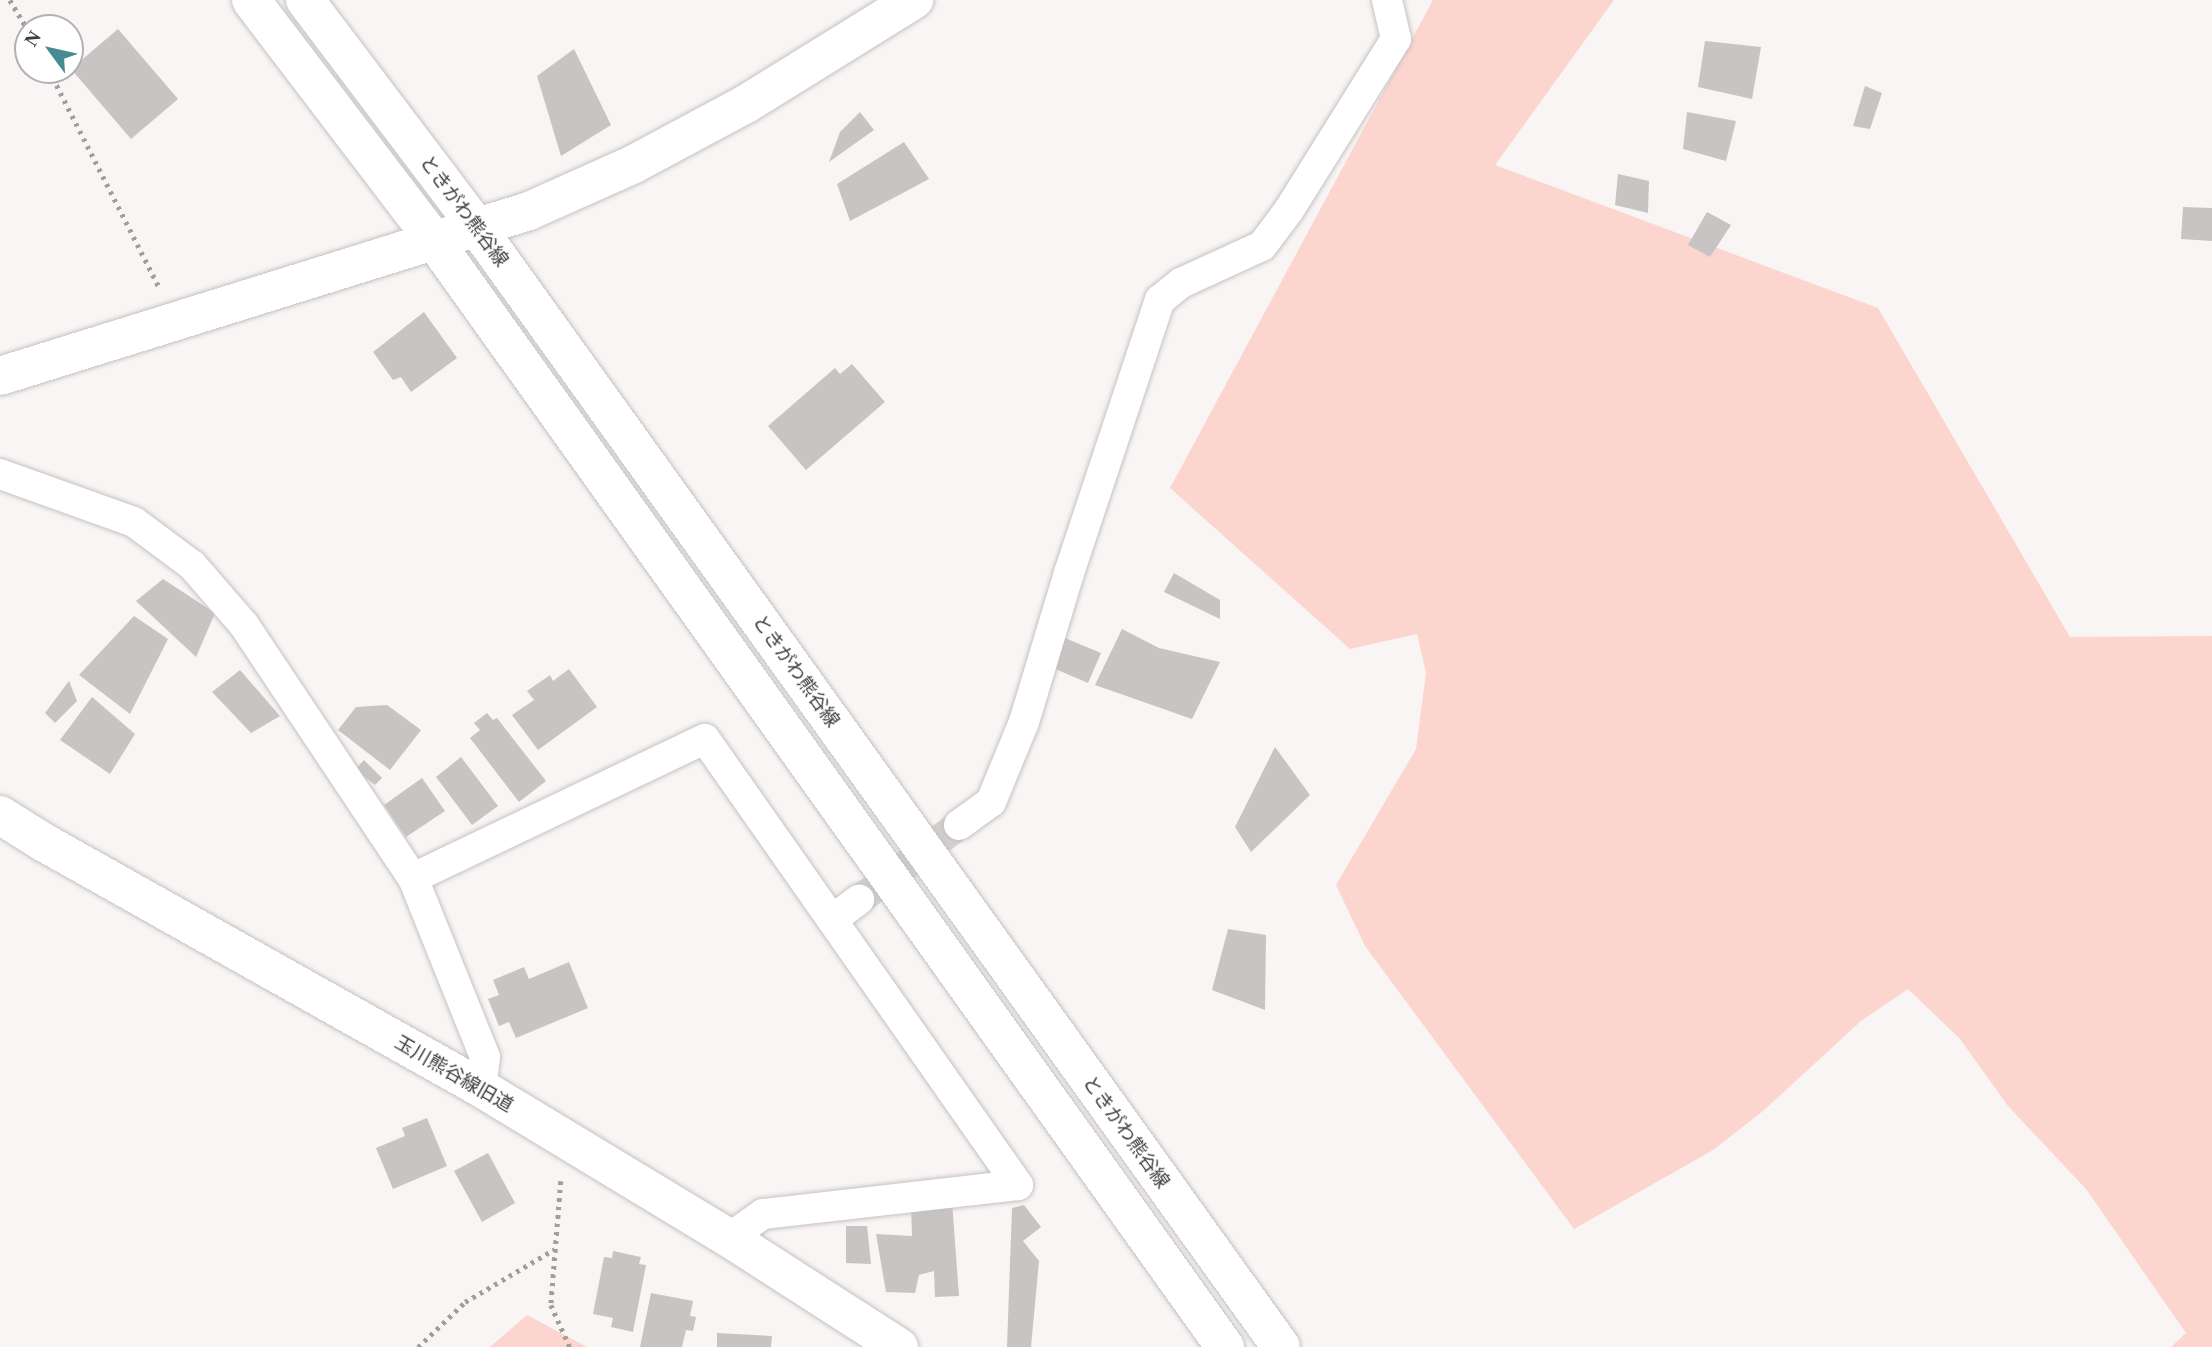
<!DOCTYPE html>
<html>
<head>
<meta charset="utf-8">
<style>
  body { margin:0 }
  #map { position:relative; width:2212px; height:1347px; overflow:hidden; background:#f8f5f4; font-family:"Times New Roman","Noto Sans JP",serif }
  div>[style] { position:absolute }
  .green>* { inset:0; background:#fdd5cf }
  .building>* { inset:0; background:#c7c4c3 }
  .street-tunnel>* { height:30px; margin-top:-15px; transform-origin:0; background:repeating-linear-gradient(90deg,#d3d0cf 0 30px,transparent 0 45px) }
  .path>* { height:4.5px; margin-top:-2.25px; transform-origin:0; background:repeating-linear-gradient(90deg,#a19f9e 0 3.5px,transparent 0 8.5px) }
  .roads { filter:drop-shadow(0 0 2px #c5c2c1) drop-shadow(0 0 2px #c5c2c1) }
  .street>* { height:30px; margin:-15px; padding:0 15px; transform-origin:15px; border-radius:15px; background:#fff }
  .secondary>* { height:38px; margin:-19px; padding:0 19px; transform-origin:19px; border-radius:19px; background:#fff }
  span { translate:-50% -50%; white-space:nowrap; text-align:center; line-height:1.15; -webkit-text-stroke:7px #fff; paint-order:stroke }
  .street-label { font-size:19px; color:#3d3c3b }
  .north { position:absolute; left:14px; top:14px; width:70px; height:70px; box-sizing:border-box; background:#fff; border:2px solid #b1b1b1; border-radius:50%; rotate:303deg; font-size:19px; font-weight:700; line-height:28px; text-align:center; color:#3d3c3b }
  .north::after { content:''; display:block; margin:auto; width:24px; height:32px; background:#448b92; clip-path:polygon(50% 0,100% 100%,50% 72%,0 100%) }
</style>
</head>
<body>
<div id="map">
  <div class="green">
    <div style="clip-path:polygon(1433px 0,1614px 0,1495px 165px,1878px 308px,2070px 637px,2212px 636px,2212px 1347px,2171px 1347px,2186px 1333px,2086px 1189px,2008px 1106px,1960px 1039px,1908px 989px,1861px 1021px,1763px 1111px,1713px 1150px,1574px 1229px,1365px 946px,1336px 885px,1416px 749px,1426px 673px,1417px 634px,1350px 649px,1170px 488px)"></div>
    <div style="clip-path:polygon(527px 1315px,587px 1347px,490px 1347px)"></div>
  </div>
  <div class="building">
    <div style="clip-path:polygon(118px 29px,178px 99px,131px 139px,71px 69px)"></div>
    <div style="clip-path:polygon(1705px 41px,1761px 47px,1752px 99px,1698px 87px)"></div>
    <div style="clip-path:polygon(574px 49px,611px 125px,561px 156px,537px 76px)"></div>
    <div style="clip-path:polygon(1865px 86px,1882px 93px,1870px 129px,1853px 126px)"></div>
    <div style="clip-path:polygon(860px 112px,874px 130px,829px 162px,840px 132px)"></div>
    <div style="clip-path:polygon(1687px 112px,1736px 121px,1726px 161px,1683px 149px)"></div>
    <div style="clip-path:polygon(904px 142px,929px 179px,850px 221px,837px 184px)"></div>
    <div style="clip-path:polygon(1618px 174px,1649px 181px,1648px 213px,1615px 205px)"></div>
    <div style="clip-path:polygon(2183px 207px,2212px 208px,2212px 241px,2181px 239px)"></div>
    <div style="clip-path:polygon(1707px 212px,1731px 225px,1710px 257px,1688px 245px)"></div>
    <div style="clip-path:polygon(424px 312px,457px 358px,411px 392px,401px 377px,393px 380px,373px 352px)"></div>
    <div style="clip-path:polygon(852px 364px,885px 402px,806px 470px,768px 426px,835px 368px,840px 374px)"></div>
    <div style="clip-path:polygon(1174px 573px,1220px 600px,1220px 619px,1164px 592px)"></div>
    <div style="clip-path:polygon(163px 579px,215px 613px,196px 657px,136px 601px)"></div>
    <div style="clip-path:polygon(134px 616px,168px 639px,130px 714px,79px 675px)"></div>
    <div style="clip-path:polygon(1122px 629px,1159px 648px,1220px 662px,1192px 719px,1095px 685px)"></div>
    <div style="clip-path:polygon(1065px 638px,1101px 653px,1088px 683px,1053px 668px)"></div>
    <div style="clip-path:polygon(569px 669px,597px 707px,538px 750px,512px 715px,534px 700px,527px 691px,550px 675px,553px 681px)"></div>
    <div style="clip-path:polygon(240px 670px,280px 716px,251px 733px,212px 692px)"></div>
    <div style="clip-path:polygon(69px 681px,77px 701px,55px 723px,45px 713px)"></div>
    <div style="clip-path:polygon(92px 697px,135px 734px,110px 774px,60px 740px)"></div>
    <div style="clip-path:polygon(387px 705px,421px 730px,390px 770px,338px 730px,356px 707px)"></div>
    <div style="clip-path:polygon(487px 713px,493px 720px,497px 718px,546px 781px,519px 802px,470px 738px,480px 730px,474px 723px)"></div>
    <div style="clip-path:polygon(1275px 747px,1310px 795px,1251px 852px,1235px 827px)"></div>
    <div style="clip-path:polygon(461px 757px,498px 806px,472px 825px,436px 777px)"></div>
    <div style="clip-path:polygon(364px 760px,382px 778px,375px 785px,355px 770px)"></div>
    <div style="clip-path:polygon(422px 778px,445px 811px,406px 837px,384px 805px)"></div>
    <div style="clip-path:polygon(1228px 929px,1266px 935px,1265px 1010px,1212px 990px)"></div>
    <div style="clip-path:polygon(569px 962px,588px 1008px,516px 1038px,509px 1022px,499px 1026px,488px 999px,499px 995px,493px 980px,524px 967px,529px 979px)"></div>
    <div style="clip-path:polygon(427px 1118px,447px 1166px,393px 1189px,376px 1148px,405px 1136px,402px 1128px)"></div>
    <div style="clip-path:polygon(488px 1153px,515px 1203px,482px 1222px,454px 1171px)"></div>
    <div style="clip-path:polygon(952px 1201px,959px 1296px,935px 1297px,934px 1271px,919px 1275px,915px 1293px,886px 1292px,876px 1234px,912px 1236px,911px 1207px)"></div>
    <div style="clip-path:polygon(1024px 1205px,1041px 1227px,1023px 1241px,1039px 1261px,1031px 1347px,1007px 1347px,1012px 1208px)"></div>
    <div style="clip-path:polygon(846px 1226px,867px 1226px,871px 1264px,846px 1263px)"></div>
    <div style="clip-path:polygon(613px 1251px,641px 1257px,639px 1264px,646px 1265px,633px 1332px,611px 1327px,613px 1318px,593px 1314px,604px 1257px,612px 1258px)"></div>
    <div style="clip-path:polygon(651px 1293px,693px 1301px,690px 1316px,696px 1317px,693px 1331px,686px 1330px,682px 1347px,640px 1347px)"></div>
    <div style="clip-path:polygon(717px 1333px,772px 1336px,771px 1347px,717px 1347px)"></div>
  </div>
  <div class="street-tunnel">
    <div style="left:859px;top:900px;width:125px;rotate:-36.9deg"></div>
  </div>
  <div class="path">
    <div style="left:10px;top:0;width:35px;rotate:59deg"></div>
    <div style="left:49px;top:70px;width:246px;rotate:63.1deg"></div>
    <div style="left:561px;top:1181px;width:124px;rotate:94.6deg"></div>
    <div style="left:551px;top:1305px;width:46px;rotate:65.7deg"></div>
    <div style="left:418px;top:1347px;width:65px;rotate:-43.8deg"></div>
    <div style="left:465px;top:1302px;width:104px;rotate:-30.5deg"></div>
  </div>
  <div class="roads">
    <div class="street">
      <div style="left:0;top:474px;width:142px;rotate:19.7deg"></div>
      <div style="left:134px;top:522px;width:72px;rotate:36.6deg"></div>
      <div style="left:192px;top:565px;width:79px;rotate:49.1deg"></div>
      <div style="left:244px;top:625px;width:304px;rotate:56.3deg"></div>
      <div style="left:413px;top:878px;width:193px;rotate:68.1deg"></div>
      <div style="left:485px;top:1057px;width:31px;rotate:97deg"></div>
      <div style="left:959px;top:825px;width:39px;rotate:-36deg"></div>
      <div style="left:991px;top:802px;width:87px;rotate:-67.6deg"></div>
      <div style="left:1024px;top:722px;width:156px;rotate:-73.2deg"></div>
      <div style="left:1069px;top:573px;width:288px;rotate:-71.6deg"></div>
      <div style="left:1160px;top:300px;width:27px;rotate:-39deg"></div>
      <div style="left:1181px;top:283px;width:89px;rotate:-24.6deg"></div>
      <div style="left:1262px;top:246px;width:45px;rotate:-53.1deg"></div>
      <div style="left:1289px;top:210px;width:202px;rotate:-58deg"></div>
      <div style="left:1396px;top:39px;width:40px;rotate:-103deg"></div>
      <div style="left:413px;top:878px;width:323px;rotate:-25.5deg"></div>
      <div style="left:705px;top:739px;width:545px;rotate:54.94deg"></div>
      <div style="left:1018px;top:1185px;width:257px;rotate:173.5deg"></div>
      <div style="left:763px;top:1214px;width:42px;rotate:144.8deg"></div>
      <div style="left:832px;top:920px;width:34px;rotate:-37deg"></div>
    </div>
    <div class="secondary">
      <div style="left:251px;top:0;width:300px;rotate:52.7deg"></div>
      <div style="left:433px;top:239px;width:1362px;rotate:54.44deg"></div>
      <div style="left:305px;top:0;width:287px;rotate:52.9deg"></div>
      <div style="left:478px;top:229px;width:1376px;rotate:54.31deg"></div>
      <div style="left:0;top:376px;width:554px;rotate:-17.32deg"></div>
      <div style="left:529px;top:211px;width:115px;rotate:-24.1deg"></div>
      <div style="left:634px;top:164px;width:127px;rotate:-28.2deg"></div>
      <div style="left:746px;top:104px;width:198px;rotate:-31.8deg"></div>
      <div style="left:0;top:815px;width:51px;rotate:32.1deg"></div>
      <div style="left:43px;top:842px;width:502px;rotate:29.32deg"></div>
      <div style="left:481px;top:1088px;width:290px;rotate:31.2deg"></div>
      <div style="left:729px;top:1238px;width:202px;rotate:32.7deg"></div>
    </div>
  </div>
  <div class="street-label">
    <span style="left:464px;top:211px;rotate:53deg">ときがわ熊谷線</span>
    <span style="left:796px;top:671px;rotate:54deg">ときがわ熊谷線</span>
    <span style="left:454px;top:1074px;rotate:30deg">玉川熊谷線旧道</span>
    <span style="left:1126px;top:1132px;rotate:54deg">ときがわ熊谷線</span>
  </div>
  <div class="north">N</div>
</div>
</body>
</html>
